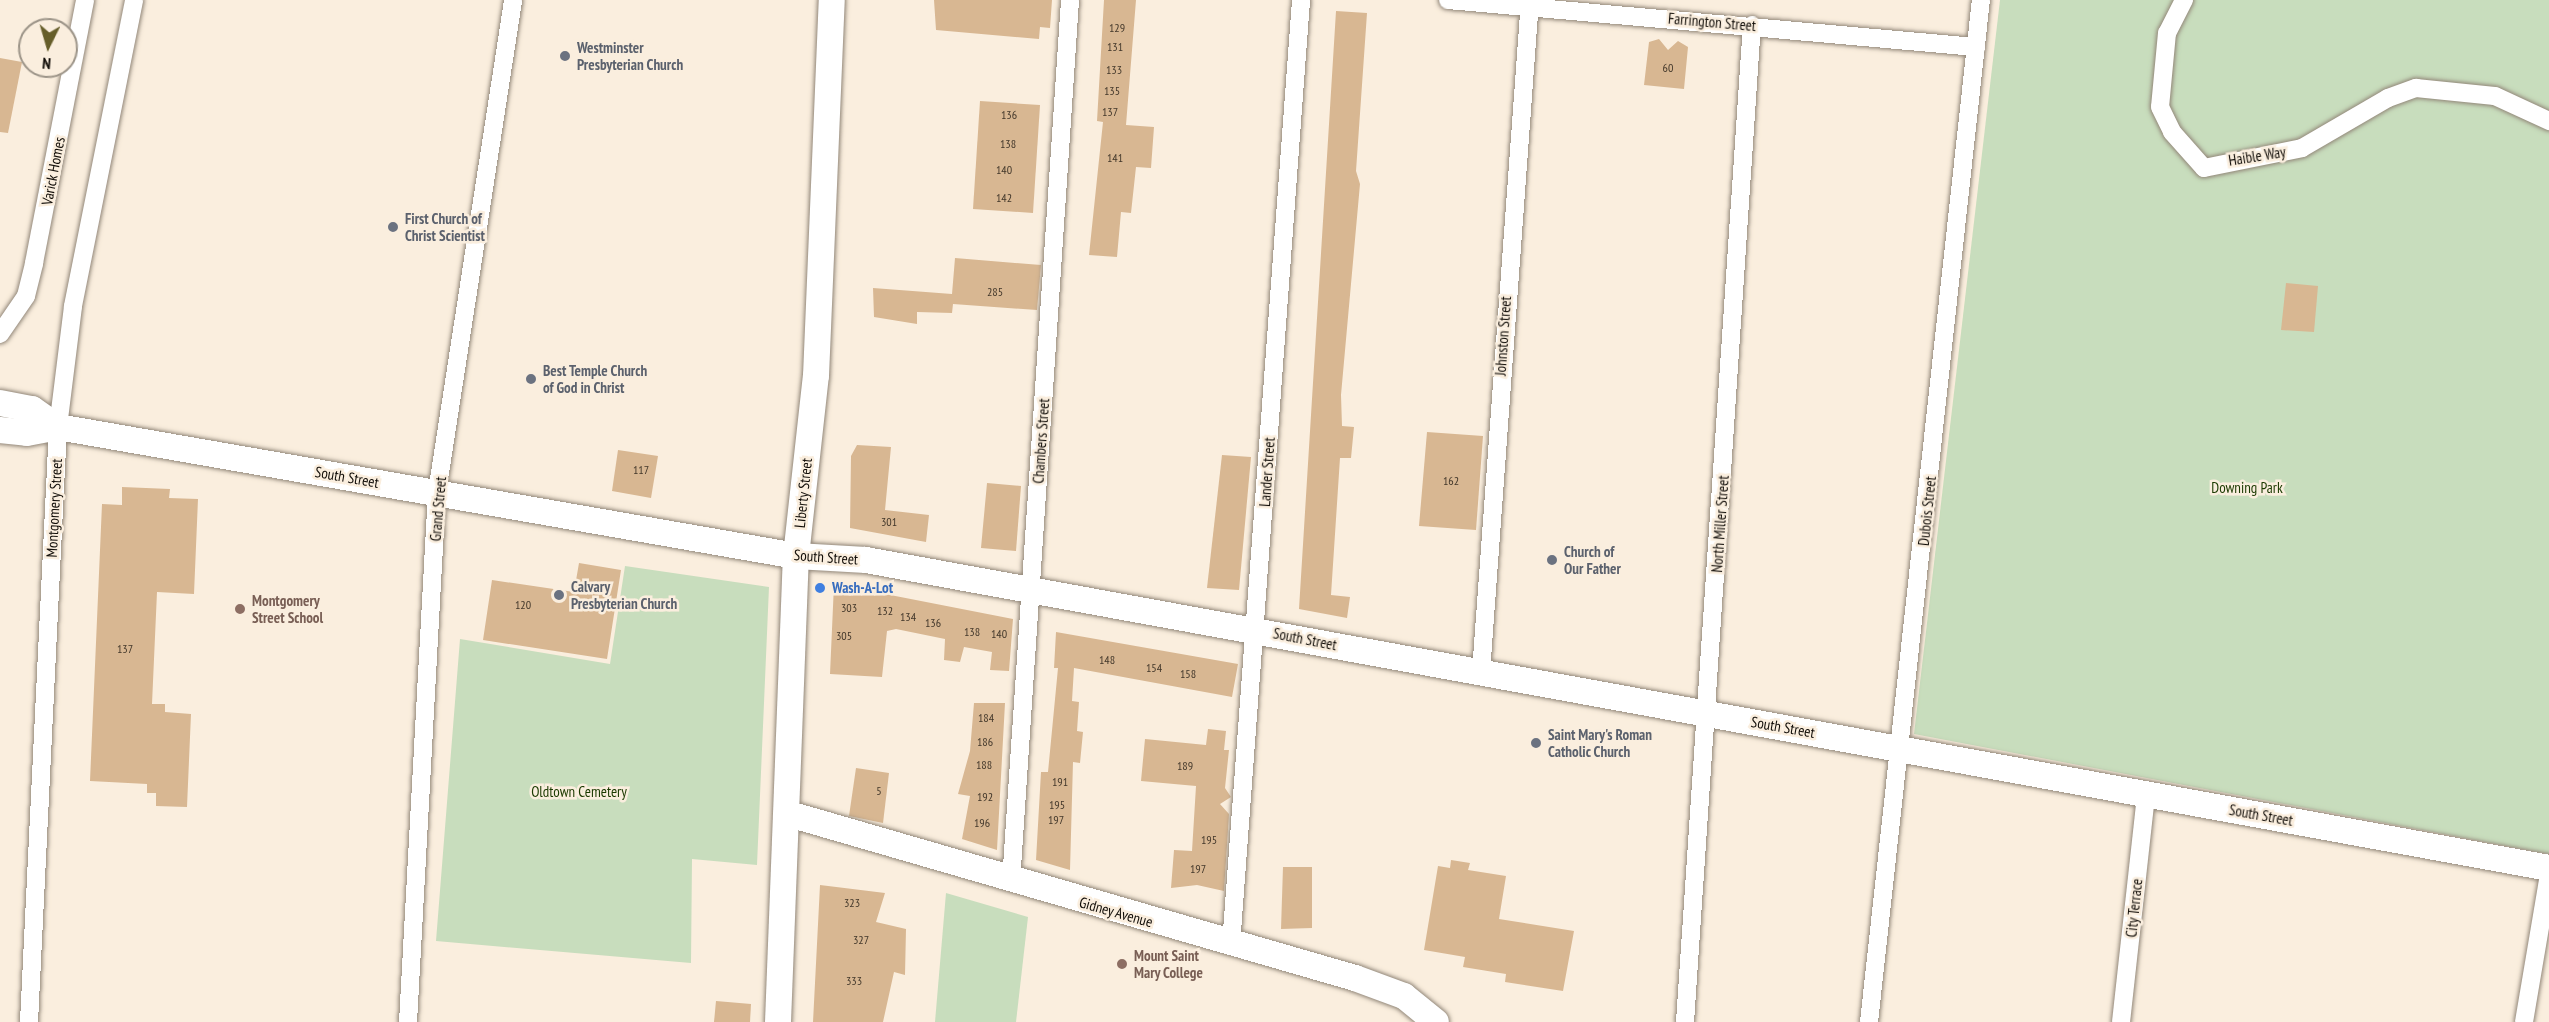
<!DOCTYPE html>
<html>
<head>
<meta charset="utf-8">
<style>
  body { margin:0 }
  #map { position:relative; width:2549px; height:1022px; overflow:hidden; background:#faeede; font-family:"PT Sans Narrow",sans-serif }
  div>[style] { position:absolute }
  .green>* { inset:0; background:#c8ddbd }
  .building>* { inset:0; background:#d8b792 }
  .roads { filter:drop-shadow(0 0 2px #928779) drop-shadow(0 0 2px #928779) }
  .street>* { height:18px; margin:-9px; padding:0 9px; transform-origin:9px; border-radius:9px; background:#fff }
  .secondary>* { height:26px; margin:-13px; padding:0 13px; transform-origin:13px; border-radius:13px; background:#fff }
  .dots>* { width:16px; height:16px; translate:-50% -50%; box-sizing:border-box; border:3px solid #faeede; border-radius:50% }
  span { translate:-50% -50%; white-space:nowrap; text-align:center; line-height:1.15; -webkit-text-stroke:5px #faeede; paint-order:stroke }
  .number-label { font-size:12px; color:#42372a }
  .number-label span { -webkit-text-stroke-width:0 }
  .street-label { font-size:15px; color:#100c07 }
  .worship-label { font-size:15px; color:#5b616d; font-weight:700 }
  .left { translate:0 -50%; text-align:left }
  .park-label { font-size:15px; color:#1b3a00 }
  .shop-label { font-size:15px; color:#366cbe; font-weight:700 }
  .education-label { font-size:15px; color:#785e54; font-weight:700 }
  .north { position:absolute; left:18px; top:18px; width:60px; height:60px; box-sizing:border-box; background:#faeede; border:2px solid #9c9488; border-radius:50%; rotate:185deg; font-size:16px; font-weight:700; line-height:24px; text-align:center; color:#100c07 }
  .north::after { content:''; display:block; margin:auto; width:21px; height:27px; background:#665e2a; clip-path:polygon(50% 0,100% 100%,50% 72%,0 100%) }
</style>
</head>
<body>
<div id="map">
  <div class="green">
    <div style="clip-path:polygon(2000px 0,2549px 0,2549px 854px,1914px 734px)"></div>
    <div style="clip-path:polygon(625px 566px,769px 587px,757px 865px,692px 859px,691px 963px,436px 941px,460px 639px,610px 664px)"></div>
    <div style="clip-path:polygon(946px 893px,1028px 917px,1016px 1022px,935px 1022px)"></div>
  </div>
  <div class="building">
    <div style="clip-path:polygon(934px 0,1052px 0,1050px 28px,1040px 27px,1039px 39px,936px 30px)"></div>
    <div style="clip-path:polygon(1104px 0,1136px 0,1126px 125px,1154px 127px,1151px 168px,1136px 167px,1131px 213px,1121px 212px,1117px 257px,1089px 255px,1103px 122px,1097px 121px)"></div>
    <div style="clip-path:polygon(1336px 11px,1367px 13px,1356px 171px,1360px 184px,1341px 395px,1342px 426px,1354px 427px,1351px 458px,1340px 458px,1331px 595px,1350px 597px,1347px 618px,1299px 609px)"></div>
    <div style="clip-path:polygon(1659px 39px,1668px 50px,1678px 41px,1688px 47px,1684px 89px,1644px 85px,1649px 42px)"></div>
    <div style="clip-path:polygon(0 58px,22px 62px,8px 133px,0 132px)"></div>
    <div style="clip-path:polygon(980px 101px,1040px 105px,1033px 213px,973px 209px)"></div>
    <div style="clip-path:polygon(955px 258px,1041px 265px,1037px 310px,953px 304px,952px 313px,917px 312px,917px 324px,874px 317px,873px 288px,952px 294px)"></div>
    <div style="clip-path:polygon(2286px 283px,2318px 286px,2314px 332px,2281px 330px)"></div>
    <div style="clip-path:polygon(1427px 432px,1483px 436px,1476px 530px,1419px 526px)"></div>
    <div style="clip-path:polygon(857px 445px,891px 447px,885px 510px,929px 515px,926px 542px,850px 528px,851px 456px)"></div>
    <div style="clip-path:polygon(618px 450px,658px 456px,651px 498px,612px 491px)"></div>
    <div style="clip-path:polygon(1222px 455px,1251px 457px,1239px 590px,1207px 588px)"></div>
    <div style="clip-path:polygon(987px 483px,1021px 486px,1016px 551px,981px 548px)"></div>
    <div style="clip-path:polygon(122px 487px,170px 489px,169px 498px,198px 499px,194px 594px,157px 592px,152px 704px,165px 704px,165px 712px,191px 714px,187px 807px,156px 806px,156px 793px,147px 793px,147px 784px,90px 781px,102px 504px,122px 505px)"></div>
    <div style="clip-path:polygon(579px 563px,621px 570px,607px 659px,483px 640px,492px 580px,574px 592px)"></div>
    <div style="clip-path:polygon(834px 584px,1013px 619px,1009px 671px,990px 670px,992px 652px,964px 647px,960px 662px,944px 660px,945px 639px,896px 629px,887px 631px,882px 677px,830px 674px)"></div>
    <div style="clip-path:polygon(1056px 632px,1238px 664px,1232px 697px,1074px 668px,1072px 701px,1079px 702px,1077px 731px,1083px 732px,1080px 763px,1073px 762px,1070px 870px,1036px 860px,1041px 772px,1048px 772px,1058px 668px,1054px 668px)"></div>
    <div style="clip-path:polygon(974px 703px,1005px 703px,997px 850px,962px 839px,970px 796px,958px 794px,970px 751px)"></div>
    <div style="clip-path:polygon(1208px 729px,1226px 731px,1224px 750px,1229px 750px,1225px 788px,1231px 797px,1220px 804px,1229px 814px,1224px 891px,1197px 885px,1171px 888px,1174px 850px,1192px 851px,1196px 786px,1141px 781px,1145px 739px,1206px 745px)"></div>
    <div style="clip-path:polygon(856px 768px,889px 773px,883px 823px,849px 816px)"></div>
    <div style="clip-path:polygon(1451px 860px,1470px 863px,1468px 870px,1506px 876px,1499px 919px,1574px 931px,1563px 991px,1505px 982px,1506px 974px,1463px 967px,1465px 957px,1424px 950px,1438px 866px,1450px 868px)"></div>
    <div style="clip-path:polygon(1283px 867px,1312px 867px,1312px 928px,1281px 929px)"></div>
    <div style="clip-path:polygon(820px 885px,885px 893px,876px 922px,906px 929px,905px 975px,894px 972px,883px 1022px,813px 1022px)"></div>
    <div style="clip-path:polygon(716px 1001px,751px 1004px,750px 1022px,714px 1022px)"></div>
  </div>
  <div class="roads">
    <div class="street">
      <div style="left:1448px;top:0;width:530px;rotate:5.09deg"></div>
      <div style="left:2184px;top:0;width:37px;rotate:117deg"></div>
      <div style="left:2167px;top:33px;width:74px;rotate:95.4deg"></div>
      <div style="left:2160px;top:107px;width:28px;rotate:64deg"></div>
      <div style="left:2172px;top:132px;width:48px;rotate:48.4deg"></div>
      <div style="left:2204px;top:168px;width:100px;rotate:-11.5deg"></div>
      <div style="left:2302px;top:148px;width:99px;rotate:-30.2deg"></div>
      <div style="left:2388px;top:98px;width:30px;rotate:-20deg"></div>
      <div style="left:2416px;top:88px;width:79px;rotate:5.8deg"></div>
      <div style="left:2495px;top:96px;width:60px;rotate:24.8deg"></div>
      <div style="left:0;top:334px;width:46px;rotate:-55.6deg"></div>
      <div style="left:26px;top:296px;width:34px;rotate:-76deg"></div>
      <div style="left:34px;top:263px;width:268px;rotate:-79deg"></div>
      <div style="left:1481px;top:672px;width:674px;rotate:-85.83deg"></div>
      <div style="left:1011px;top:882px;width:884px;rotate:-86.17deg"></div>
      <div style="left:1231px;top:945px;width:948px;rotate:-85.76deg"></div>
      <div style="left:29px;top:1022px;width:596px;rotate:-87.21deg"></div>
      <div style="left:58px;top:427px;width:122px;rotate:-82.9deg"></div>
      <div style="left:73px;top:306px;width:312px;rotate:-78.7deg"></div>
      <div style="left:408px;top:1022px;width:531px;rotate:-86.87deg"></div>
      <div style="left:437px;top:492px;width:498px;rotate:-81.2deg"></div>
      <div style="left:1685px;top:1022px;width:999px;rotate:-86.16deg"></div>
      <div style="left:1869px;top:1022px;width:1028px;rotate:-83.75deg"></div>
      <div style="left:2121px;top:1022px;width:229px;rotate:-83.7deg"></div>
      <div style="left:2524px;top:1022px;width:150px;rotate:-80.4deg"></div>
    </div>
    <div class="secondary">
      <div style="left:0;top:403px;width:33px;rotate:11deg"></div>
      <div style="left:32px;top:409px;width:32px;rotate:35deg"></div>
      <div style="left:0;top:430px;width:27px;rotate:6deg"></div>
      <div style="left:27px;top:433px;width:32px;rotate:-11deg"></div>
      <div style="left:58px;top:427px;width:749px;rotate:9.91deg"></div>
      <div style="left:796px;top:556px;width:70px;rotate:3.3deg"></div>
      <div style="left:866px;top:560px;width:1711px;rotate:10.37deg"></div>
      <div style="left:789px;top:814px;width:589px;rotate:16.16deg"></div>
      <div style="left:1355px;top:978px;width:52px;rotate:20.2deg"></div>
      <div style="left:1404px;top:996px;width:41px;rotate:39.1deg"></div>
      <div style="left:778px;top:1022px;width:466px;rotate:-87.8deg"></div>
      <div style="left:796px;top:556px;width:181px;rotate:-83.7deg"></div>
      <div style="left:816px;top:376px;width:376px;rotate:-87.6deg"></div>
    </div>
  </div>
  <div class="dots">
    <div style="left:565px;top:56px;background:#6b7280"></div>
    <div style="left:393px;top:227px;background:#6b7280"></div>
    <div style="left:531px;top:379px;background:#6b7280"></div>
    <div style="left:1552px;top:560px;background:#6b7280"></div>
    <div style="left:820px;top:588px;background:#3f7fe0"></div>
    <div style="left:559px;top:595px;background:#6b7280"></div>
    <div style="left:240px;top:609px;background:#8d6e63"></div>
    <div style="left:1536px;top:743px;background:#6b7280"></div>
    <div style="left:1122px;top:964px;background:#8d6e63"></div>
  </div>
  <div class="number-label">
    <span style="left:1117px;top:28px">129</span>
    <span style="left:1115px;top:47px">131</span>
    <span style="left:1668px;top:68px">60</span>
    <span style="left:1114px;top:70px">133</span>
    <span style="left:1112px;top:91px">135</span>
    <span style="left:1110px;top:112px">137</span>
    <span style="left:1009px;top:115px">136</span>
    <span style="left:1008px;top:144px">138</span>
    <span style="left:1115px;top:158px">141</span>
    <span style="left:1004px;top:170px">140</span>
    <span style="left:1004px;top:198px">142</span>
    <span style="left:995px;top:292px">285</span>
    <span style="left:641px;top:470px">117</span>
    <span style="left:1451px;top:481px">162</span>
    <span style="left:889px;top:522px">301</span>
    <span style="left:523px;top:605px">120</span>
    <span style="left:849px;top:608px">303</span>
    <span style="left:885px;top:611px">132</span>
    <span style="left:908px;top:617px">134</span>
    <span style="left:933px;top:623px">136</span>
    <span style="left:972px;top:632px">138</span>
    <span style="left:999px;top:634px">140</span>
    <span style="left:844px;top:636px">305</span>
    <span style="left:125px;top:649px">137</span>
    <span style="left:1107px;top:660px">148</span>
    <span style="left:1154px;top:668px">154</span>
    <span style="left:1188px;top:674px">158</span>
    <span style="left:986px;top:718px">184</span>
    <span style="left:985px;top:742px">186</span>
    <span style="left:984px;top:765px">188</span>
    <span style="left:1185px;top:766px">189</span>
    <span style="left:1060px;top:782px">191</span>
    <span style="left:879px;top:791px">5</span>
    <span style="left:985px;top:797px">192</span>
    <span style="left:1057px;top:805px">195</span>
    <span style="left:1056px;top:820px">197</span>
    <span style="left:982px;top:823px">196</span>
    <span style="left:1209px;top:840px">195</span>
    <span style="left:1198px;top:869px">197</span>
    <span style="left:852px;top:903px">323</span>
    <span style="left:861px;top:940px">327</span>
    <span style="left:854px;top:981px">333</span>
  </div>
  <div class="street-label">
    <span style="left:1712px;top:22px;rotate:5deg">Farrington Street</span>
    <span style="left:2257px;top:156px;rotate:-9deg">Haible Way</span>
    <span style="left:53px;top:171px;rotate:-79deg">Varick Homes</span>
    <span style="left:1503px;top:336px;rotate:-86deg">Johnston Street</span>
    <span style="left:1041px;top:441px;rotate:-86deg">Chambers Street</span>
    <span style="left:1267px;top:472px;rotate:-86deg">Lander Street</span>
    <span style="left:347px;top:477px;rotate:10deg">South Street</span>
    <span style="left:803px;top:493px;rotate:-84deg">Liberty Street</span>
    <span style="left:54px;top:508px;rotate:-87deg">Montgomery Street</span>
    <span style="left:438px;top:509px;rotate:-85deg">Grand Street</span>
    <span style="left:1927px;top:511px;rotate:-84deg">Dubois Street</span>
    <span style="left:1720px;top:524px;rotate:-86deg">North Miller Street</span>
    <span style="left:826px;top:557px;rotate:4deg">South Street</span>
    <span style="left:1305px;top:639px;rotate:11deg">South Street</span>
    <span style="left:1783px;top:727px;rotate:10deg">South Street</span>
    <span style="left:2261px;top:815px;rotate:10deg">South Street</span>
    <span style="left:2134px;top:908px;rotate:-84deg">City Terrace</span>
    <span style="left:1116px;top:912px;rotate:16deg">Gidney Avenue</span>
  </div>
  <div class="worship-label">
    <span class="left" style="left:577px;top:56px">Westminster<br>Presbyterian Church</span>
    <span class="left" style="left:405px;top:227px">First Church of<br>Christ Scientist</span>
    <span class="left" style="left:543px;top:379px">Best Temple Church<br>of God in Christ</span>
    <span class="left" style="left:1564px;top:560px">Church of<br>Our Father</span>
    <span class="left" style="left:571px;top:595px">Calvary<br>Presbyterian Church</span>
    <span class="left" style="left:1548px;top:743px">Saint Mary's Roman<br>Catholic Church</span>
  </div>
  <div class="park-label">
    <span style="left:2247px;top:488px">Downing Park</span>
    <span style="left:579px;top:792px">Oldtown Cemetery</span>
  </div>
  <div class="shop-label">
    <span class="left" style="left:832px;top:588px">Wash-A-Lot</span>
  </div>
  <div class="education-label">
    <span class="left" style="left:252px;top:609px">Montgomery<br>Street School</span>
    <span class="left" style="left:1134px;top:964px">Mount Saint<br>Mary College</span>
  </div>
  <div class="north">N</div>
</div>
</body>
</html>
